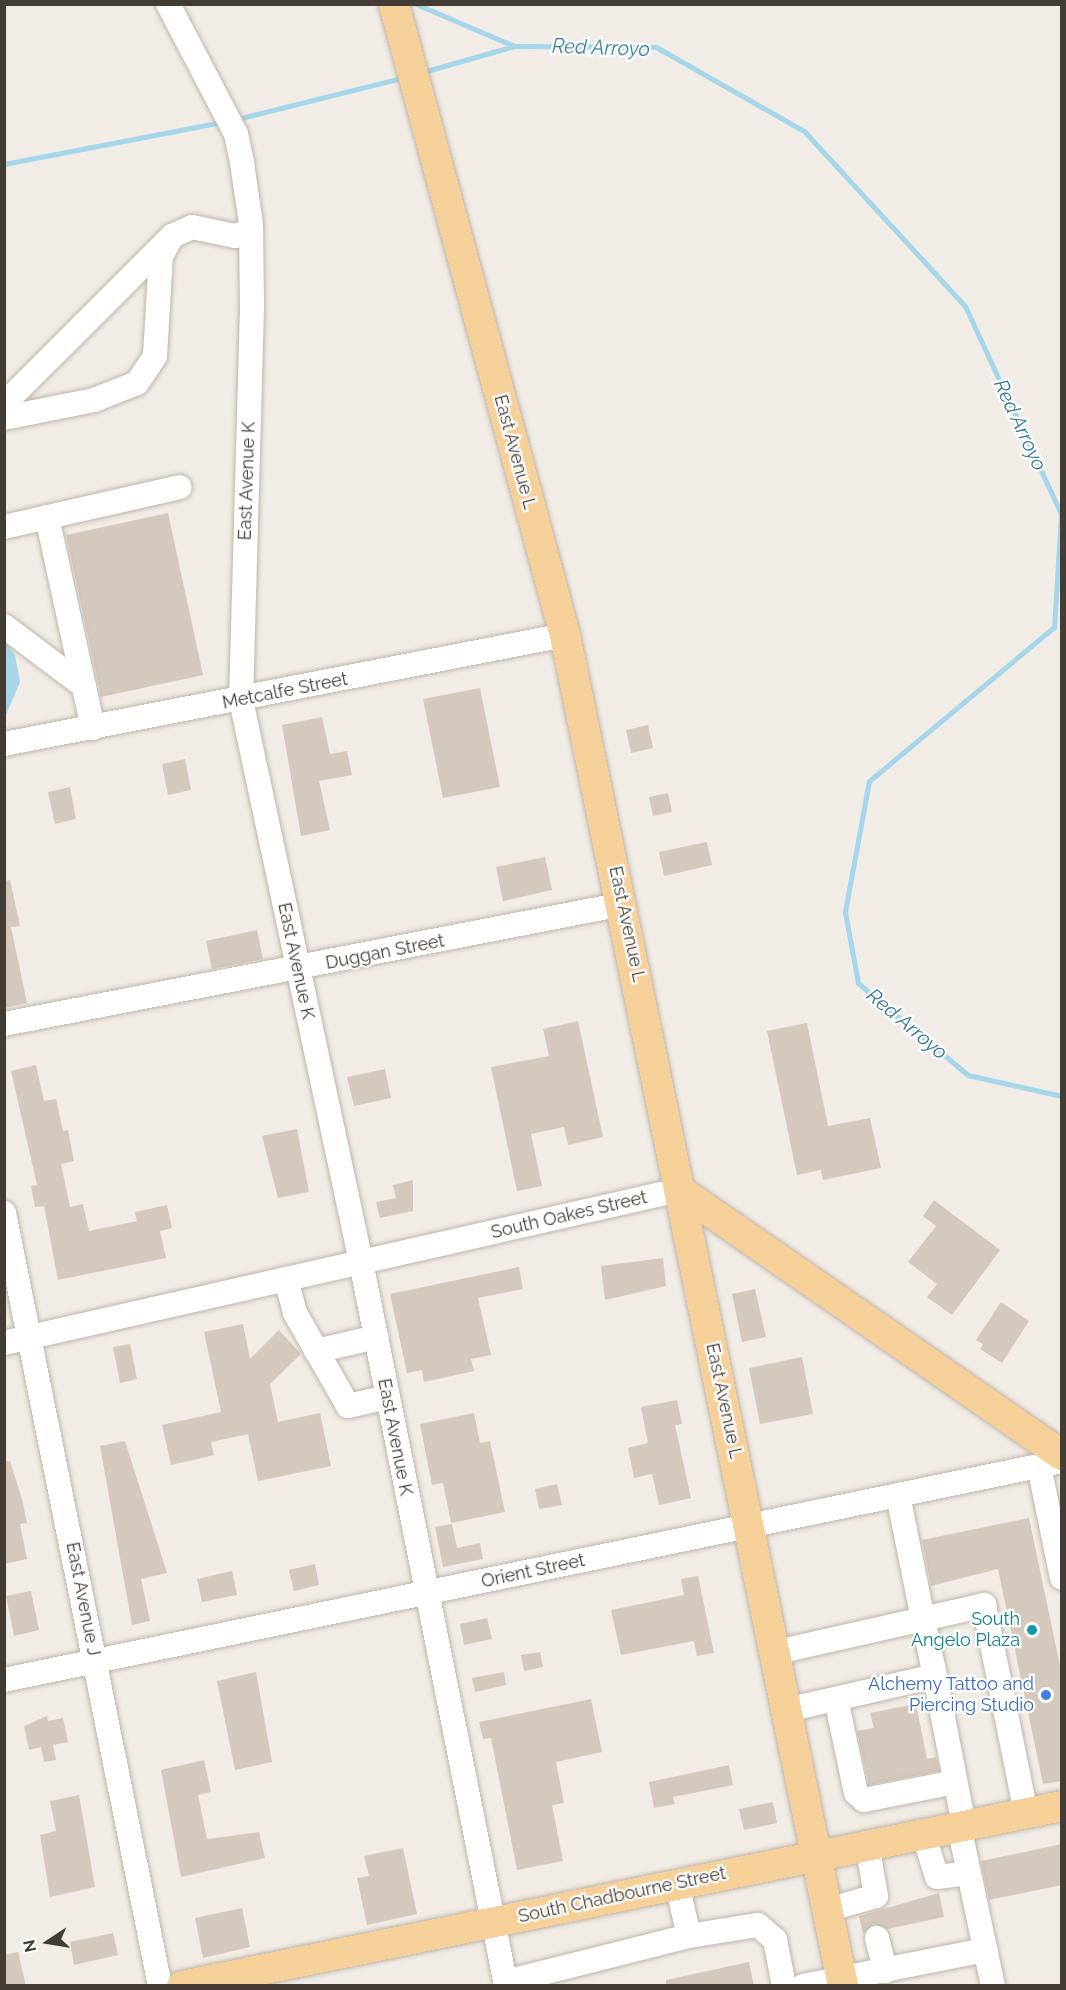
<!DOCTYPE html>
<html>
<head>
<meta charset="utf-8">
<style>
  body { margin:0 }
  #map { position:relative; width:1066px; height:1990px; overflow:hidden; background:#f1ece5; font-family:Raleway,sans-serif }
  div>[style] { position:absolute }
  .water>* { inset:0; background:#a5d6ea }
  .stream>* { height:5px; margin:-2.5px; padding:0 2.5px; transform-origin:2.5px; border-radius:2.5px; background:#a5d6ea }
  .building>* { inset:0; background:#d5c9be }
  .roads { filter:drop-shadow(0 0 2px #bfb5ab) drop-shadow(0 0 2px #bfb5ab) }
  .minor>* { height:24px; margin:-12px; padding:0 12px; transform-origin:12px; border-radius:12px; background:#fff }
  .major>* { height:30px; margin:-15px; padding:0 15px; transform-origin:15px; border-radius:15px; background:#f6d099 }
  .dots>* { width:16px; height:16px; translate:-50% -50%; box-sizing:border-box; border:3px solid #fff; border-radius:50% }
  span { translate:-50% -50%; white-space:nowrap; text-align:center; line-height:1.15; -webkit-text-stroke:4.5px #fff; paint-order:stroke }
  .street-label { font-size:18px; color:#433c35 }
  .culture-label { font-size:18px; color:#0d838f }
  .right { translate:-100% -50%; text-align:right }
  .shop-label { font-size:18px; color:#366cbe }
  .water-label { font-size:20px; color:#337997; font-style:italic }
  .frame { position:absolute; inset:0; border:6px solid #433c35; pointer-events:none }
  .north { position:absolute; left:18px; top:1912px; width:60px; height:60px; -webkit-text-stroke:4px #fff; paint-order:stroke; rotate:258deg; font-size:16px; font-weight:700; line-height:24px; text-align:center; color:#433c35 }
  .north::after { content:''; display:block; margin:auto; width:21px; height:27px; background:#433c35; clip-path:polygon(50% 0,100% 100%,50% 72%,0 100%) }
</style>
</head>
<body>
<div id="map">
  <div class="water">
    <div style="clip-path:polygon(5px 641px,15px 655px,20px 682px,5px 717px)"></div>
  </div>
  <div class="stream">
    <div style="left:416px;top:4px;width:107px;rotate:23.2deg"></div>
    <div style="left:514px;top:46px;width:142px;rotate:0.4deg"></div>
    <div style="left:656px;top:47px;width:170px;rotate:29.6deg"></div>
    <div style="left:804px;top:131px;width:238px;rotate:47.4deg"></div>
    <div style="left:965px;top:306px;width:229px;rotate:65.2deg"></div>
    <div style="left:1061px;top:514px;width:113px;rotate:93.5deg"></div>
    <div style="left:1054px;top:627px;width:241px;rotate:140.2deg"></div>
    <div style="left:869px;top:781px;width:133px;rotate:100.4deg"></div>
    <div style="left:845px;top:912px;width:72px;rotate:79.6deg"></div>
    <div style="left:858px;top:983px;width:143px;rotate:39.9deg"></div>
    <div style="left:968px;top:1075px;width:96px;rotate:12.6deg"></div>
    <div style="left:423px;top:72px;width:95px;rotate:-15.9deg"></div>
    <div style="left:237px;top:119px;width:173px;rotate:-14deg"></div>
    <div style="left:4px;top:164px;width:222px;rotate:-10.9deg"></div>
  </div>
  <div class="building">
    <div style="clip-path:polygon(168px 513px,203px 675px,101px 697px,66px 535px)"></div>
    <div style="clip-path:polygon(480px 688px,500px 787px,443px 798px,423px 699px)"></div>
    <div style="clip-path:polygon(322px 717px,330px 754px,347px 751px,352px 775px,319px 781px,330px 830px,301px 836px,282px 725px)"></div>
    <div style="clip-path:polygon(648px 725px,653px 748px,631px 753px,626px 730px)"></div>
    <div style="clip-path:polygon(185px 759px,191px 790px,168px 795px,162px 764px)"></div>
    <div style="clip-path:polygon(70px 787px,76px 819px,55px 824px,48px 792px)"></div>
    <div style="clip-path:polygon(668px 793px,672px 812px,653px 816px,649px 797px)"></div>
    <div style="clip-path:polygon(707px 842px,712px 865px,664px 876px,659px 852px)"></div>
    <div style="clip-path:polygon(545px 857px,552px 890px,503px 901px,496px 867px)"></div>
    <div style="clip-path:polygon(10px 880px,20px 926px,11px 927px,27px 1003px,4px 1008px,4px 881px)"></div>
    <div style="clip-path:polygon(257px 930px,263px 959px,212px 969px,206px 941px)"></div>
    <div style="clip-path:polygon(578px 1021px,603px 1137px,568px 1145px,564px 1127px,531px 1134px,542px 1186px,517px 1191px,491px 1067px,549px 1056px,543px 1029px)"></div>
    <div style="clip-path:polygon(807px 1023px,828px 1126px,870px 1118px,881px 1168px,823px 1180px,821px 1170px,797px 1175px,767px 1031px)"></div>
    <div style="clip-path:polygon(36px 1065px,44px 1101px,56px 1099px,63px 1131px,68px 1130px,74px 1161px,61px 1164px,70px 1207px,83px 1204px,89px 1231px,137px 1221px,135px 1212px,167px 1205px,172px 1228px,160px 1231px,166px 1258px,58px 1280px,44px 1206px,35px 1207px,31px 1186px,37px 1185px,11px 1071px)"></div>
    <div style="clip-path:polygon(385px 1069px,391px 1098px,354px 1106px,347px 1077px)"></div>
    <div style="clip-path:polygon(297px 1129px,309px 1192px,278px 1198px,262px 1136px)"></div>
    <div style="clip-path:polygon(413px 1180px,413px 1211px,380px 1218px,376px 1202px,396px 1198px,393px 1185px)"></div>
    <div style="clip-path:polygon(934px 1200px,1000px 1250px,952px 1315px,927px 1297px,937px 1284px,908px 1262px,936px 1226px,923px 1216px)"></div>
    <div style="clip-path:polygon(663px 1258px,666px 1286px,605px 1300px,601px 1266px)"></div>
    <div style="clip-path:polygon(519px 1267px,523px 1289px,478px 1298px,491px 1355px,471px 1359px,474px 1371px,424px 1382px,422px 1370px,407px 1373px,390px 1294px)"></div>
    <div style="clip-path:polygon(755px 1289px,766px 1337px,742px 1342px,732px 1294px)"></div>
    <div style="clip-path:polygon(1001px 1302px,1029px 1321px,1002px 1363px,980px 1349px,983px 1344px,976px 1340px)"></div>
    <div style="clip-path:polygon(243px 1324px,250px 1359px,279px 1330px,301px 1354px,270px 1384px,278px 1422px,320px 1413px,331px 1466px,258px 1481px,248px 1434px,211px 1442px,214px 1455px,171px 1465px,162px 1425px,221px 1412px,204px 1332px)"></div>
    <div style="clip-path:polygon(130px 1344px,137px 1379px,120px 1383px,113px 1347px)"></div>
    <div style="clip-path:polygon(802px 1357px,813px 1414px,760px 1424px,749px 1368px)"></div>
    <div style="clip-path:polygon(677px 1400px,682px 1424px,675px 1425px,691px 1498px,659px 1505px,652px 1474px,634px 1478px,628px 1448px,648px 1443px,641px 1407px)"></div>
    <div style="clip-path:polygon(474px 1413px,480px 1443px,490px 1441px,505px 1512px,451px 1523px,443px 1483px,432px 1485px,420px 1424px)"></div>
    <div style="clip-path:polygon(125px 1441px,167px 1573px,141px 1579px,150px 1621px,132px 1625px,100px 1446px)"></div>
    <div style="clip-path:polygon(4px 1461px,10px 1461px,22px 1499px,27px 1523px,20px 1524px,27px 1559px,4px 1564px)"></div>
    <div style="clip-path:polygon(557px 1484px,562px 1505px,539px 1509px,535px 1489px)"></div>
    <div style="clip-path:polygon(1029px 1518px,1062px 1675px,1062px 1781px,1043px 1784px,998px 1569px,931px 1586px,922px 1540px)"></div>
    <div style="clip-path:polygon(452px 1524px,457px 1548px,480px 1543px,483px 1559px,443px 1567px,435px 1527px)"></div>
    <div style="clip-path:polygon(315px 1564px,319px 1585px,294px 1591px,289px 1570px)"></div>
    <div style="clip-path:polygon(232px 1571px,237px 1595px,202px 1602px,197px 1579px)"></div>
    <div style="clip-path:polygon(698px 1576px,714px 1653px,697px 1656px,694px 1641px,621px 1655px,611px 1610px,684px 1595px,681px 1579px)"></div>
    <div style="clip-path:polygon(31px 1591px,39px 1630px,14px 1636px,6px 1596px)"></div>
    <div style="clip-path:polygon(487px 1618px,492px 1639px,464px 1645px,460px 1624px)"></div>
    <div style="clip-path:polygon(540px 1652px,543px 1667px,524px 1671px,521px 1655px)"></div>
    <div style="clip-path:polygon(256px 1672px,272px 1762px,235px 1770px,217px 1681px)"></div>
    <div style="clip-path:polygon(504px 1672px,506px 1685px,475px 1692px,472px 1678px)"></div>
    <div style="clip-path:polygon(591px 1699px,602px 1752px,556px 1762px,564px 1803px,552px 1805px,563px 1861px,517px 1870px,491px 1738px,483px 1739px,479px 1722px)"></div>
    <div style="clip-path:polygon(916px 1704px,927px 1759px,936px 1757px,939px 1771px,869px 1785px,857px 1731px,874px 1728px,870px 1713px)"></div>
    <div style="clip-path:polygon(47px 1716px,48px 1721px,63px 1718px,68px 1742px,53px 1745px,56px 1760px,44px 1762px,41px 1747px,29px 1750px,24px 1726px)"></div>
    <div style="clip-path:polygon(204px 1760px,211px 1792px,198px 1795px,207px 1839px,259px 1832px,265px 1858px,181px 1877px,161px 1770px)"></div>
    <div style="clip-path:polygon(729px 1765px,733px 1785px,673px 1797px,675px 1804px,654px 1808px,649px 1782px)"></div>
    <div style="clip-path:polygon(79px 1795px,95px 1887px,50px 1897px,40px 1835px,56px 1831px,50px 1801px)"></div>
    <div style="clip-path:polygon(773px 1802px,777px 1823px,744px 1830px,739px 1809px)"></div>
    <div style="clip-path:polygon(1062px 1844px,1062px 1885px,989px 1900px,981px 1861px)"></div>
    <div style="clip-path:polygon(403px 1848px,417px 1914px,367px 1925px,357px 1878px,369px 1876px,364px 1856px)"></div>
    <div style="clip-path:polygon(939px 1893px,944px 1917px,888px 1929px,874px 1924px,863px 1934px,859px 1916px)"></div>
    <div style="clip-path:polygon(242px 1908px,250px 1947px,203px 1958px,195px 1918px)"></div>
    <div style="clip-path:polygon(113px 1933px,118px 1955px,74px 1965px,70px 1942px)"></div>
    <div style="clip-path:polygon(18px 1952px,26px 1986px,4px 1986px,4px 1955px)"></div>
    <div style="clip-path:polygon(749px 1962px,754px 1986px,666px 1986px,666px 1980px)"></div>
  </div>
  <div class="roads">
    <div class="minor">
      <div style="left:168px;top:4px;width:147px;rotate:62.4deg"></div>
      <div style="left:236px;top:134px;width:30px;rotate:78deg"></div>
      <div style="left:242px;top:163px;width:62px;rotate:81.6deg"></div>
      <div style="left:251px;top:224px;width:84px;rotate:89.3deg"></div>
      <div style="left:252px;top:308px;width:392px;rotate:91.6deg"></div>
      <div style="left:241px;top:700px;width:575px;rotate:77.95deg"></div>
      <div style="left:361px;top:1262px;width:738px;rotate:78.67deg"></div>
      <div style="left:4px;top:404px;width:232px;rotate:-45deg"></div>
      <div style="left:4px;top:418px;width:92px;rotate:-11.3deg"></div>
      <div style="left:94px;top:400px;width:46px;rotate:-21.6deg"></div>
      <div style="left:137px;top:383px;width:32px;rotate:-56deg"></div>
      <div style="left:155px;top:356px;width:100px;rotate:-86.6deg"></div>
      <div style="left:161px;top:256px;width:23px;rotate:-61deg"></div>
      <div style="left:172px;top:236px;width:22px;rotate:-24deg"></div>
      <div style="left:192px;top:227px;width:44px;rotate:11.8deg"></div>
      <div style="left:235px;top:236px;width:17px;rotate:-17deg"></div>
      <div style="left:47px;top:517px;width:216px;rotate:77.7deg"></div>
      <div style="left:4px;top:527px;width:180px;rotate:-12.8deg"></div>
      <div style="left:4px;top:626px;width:100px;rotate:36.9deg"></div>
      <div style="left:4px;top:744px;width:571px;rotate:-11deg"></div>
      <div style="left:4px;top:1024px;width:631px;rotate:-10.97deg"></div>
      <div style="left:4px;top:1213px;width:789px;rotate:78.59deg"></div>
      <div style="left:286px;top:1279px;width:35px;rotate:75deg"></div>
      <div style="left:295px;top:1313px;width:107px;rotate:60.3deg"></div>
      <div style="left:348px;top:1406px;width:41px;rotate:-12.7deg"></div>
      <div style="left:4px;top:1343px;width:692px;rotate:-12.77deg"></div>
      <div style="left:316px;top:1351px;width:62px;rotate:-13.1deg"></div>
      <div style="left:1039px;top:1466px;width:114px;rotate:78.4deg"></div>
      <div style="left:898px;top:1495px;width:126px;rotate:78.6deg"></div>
      <div style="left:923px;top:1619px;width:63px;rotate:-12.9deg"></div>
      <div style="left:984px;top:1605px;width:212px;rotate:78.6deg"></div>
      <div style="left:777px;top:1652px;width:150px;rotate:-12.7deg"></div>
      <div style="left:923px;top:1619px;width:58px;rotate:78.1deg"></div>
      <div style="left:935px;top:1676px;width:152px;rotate:167.1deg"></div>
      <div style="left:935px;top:1676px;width:152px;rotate:79deg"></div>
      <div style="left:4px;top:1680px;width:1080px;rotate:-11.69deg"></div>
      <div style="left:836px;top:1699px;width:96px;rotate:78deg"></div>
      <div style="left:856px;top:1793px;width:11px;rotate:41deg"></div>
      <div style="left:864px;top:1800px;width:93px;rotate:-11.2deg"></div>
      <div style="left:959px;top:1826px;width:164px;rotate:78deg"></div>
      <div style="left:923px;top:1833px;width:46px;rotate:72.3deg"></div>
      <div style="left:937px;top:1877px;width:32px;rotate:-7deg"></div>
      <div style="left:677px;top:1884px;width:53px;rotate:77deg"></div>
      <div style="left:827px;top:1910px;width:51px;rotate:-15.9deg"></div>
      <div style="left:876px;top:1896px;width:53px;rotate:-99.8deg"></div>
      <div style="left:877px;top:1938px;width:34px;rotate:76deg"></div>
      <div style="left:506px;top:1982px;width:189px;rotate:-14.1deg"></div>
      <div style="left:689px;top:1936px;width:70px;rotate:-9.1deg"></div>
      <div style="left:758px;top:1925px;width:23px;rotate:41deg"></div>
      <div style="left:775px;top:1940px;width:47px;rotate:78.9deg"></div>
      <div style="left:803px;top:1986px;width:186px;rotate:-11.2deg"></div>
    </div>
    <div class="major">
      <div style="left:394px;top:4px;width:654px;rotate:74.84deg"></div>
      <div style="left:565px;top:635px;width:1379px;rotate:78.37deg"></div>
      <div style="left:679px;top:1190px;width:466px;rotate:34.7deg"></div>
      <div style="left:182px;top:1986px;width:898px;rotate:-11.56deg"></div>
    </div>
  </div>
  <div class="dots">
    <div style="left:1032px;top:1630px;background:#0f9aa8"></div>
    <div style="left:1046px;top:1695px;background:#3f7fe0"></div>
  </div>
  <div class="street-label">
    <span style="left:515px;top:452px;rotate:75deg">East Avenue L</span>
    <span style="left:247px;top:481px;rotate:-88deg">East Avenue K</span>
    <span style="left:285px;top:691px;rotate:-11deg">Metcalfe Street</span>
    <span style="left:627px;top:924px;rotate:78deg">East Avenue L</span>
    <span style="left:385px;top:952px;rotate:-11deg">Duggan Street</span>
    <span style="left:296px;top:961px;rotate:78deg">East Avenue K</span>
    <span style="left:569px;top:1215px;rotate:-13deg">South Oakes Street</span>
    <span style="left:724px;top:1401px;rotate:78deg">East Avenue L</span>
    <span style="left:395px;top:1437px;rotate:79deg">East Avenue K</span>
    <span style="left:533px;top:1571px;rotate:-12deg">Orient Street</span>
    <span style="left:83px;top:1599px;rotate:79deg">East Avenue J</span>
    <span style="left:622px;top:1895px;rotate:-12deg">South Chadbourne Street</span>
  </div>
  <div class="culture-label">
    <span class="right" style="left:1020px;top:1630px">South<br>Angelo Plaza</span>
  </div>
  <div class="shop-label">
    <span class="right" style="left:1034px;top:1695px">Alchemy Tattoo and<br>Piercing Studio</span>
  </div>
  <div class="water-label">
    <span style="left:601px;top:48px;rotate:2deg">Red Arroyo</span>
    <span style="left:1020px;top:425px;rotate:65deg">Red Arroyo</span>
    <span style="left:907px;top:1024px;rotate:40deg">Red Arroyo</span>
  </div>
  <div class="frame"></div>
  <div class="north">N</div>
</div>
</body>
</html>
